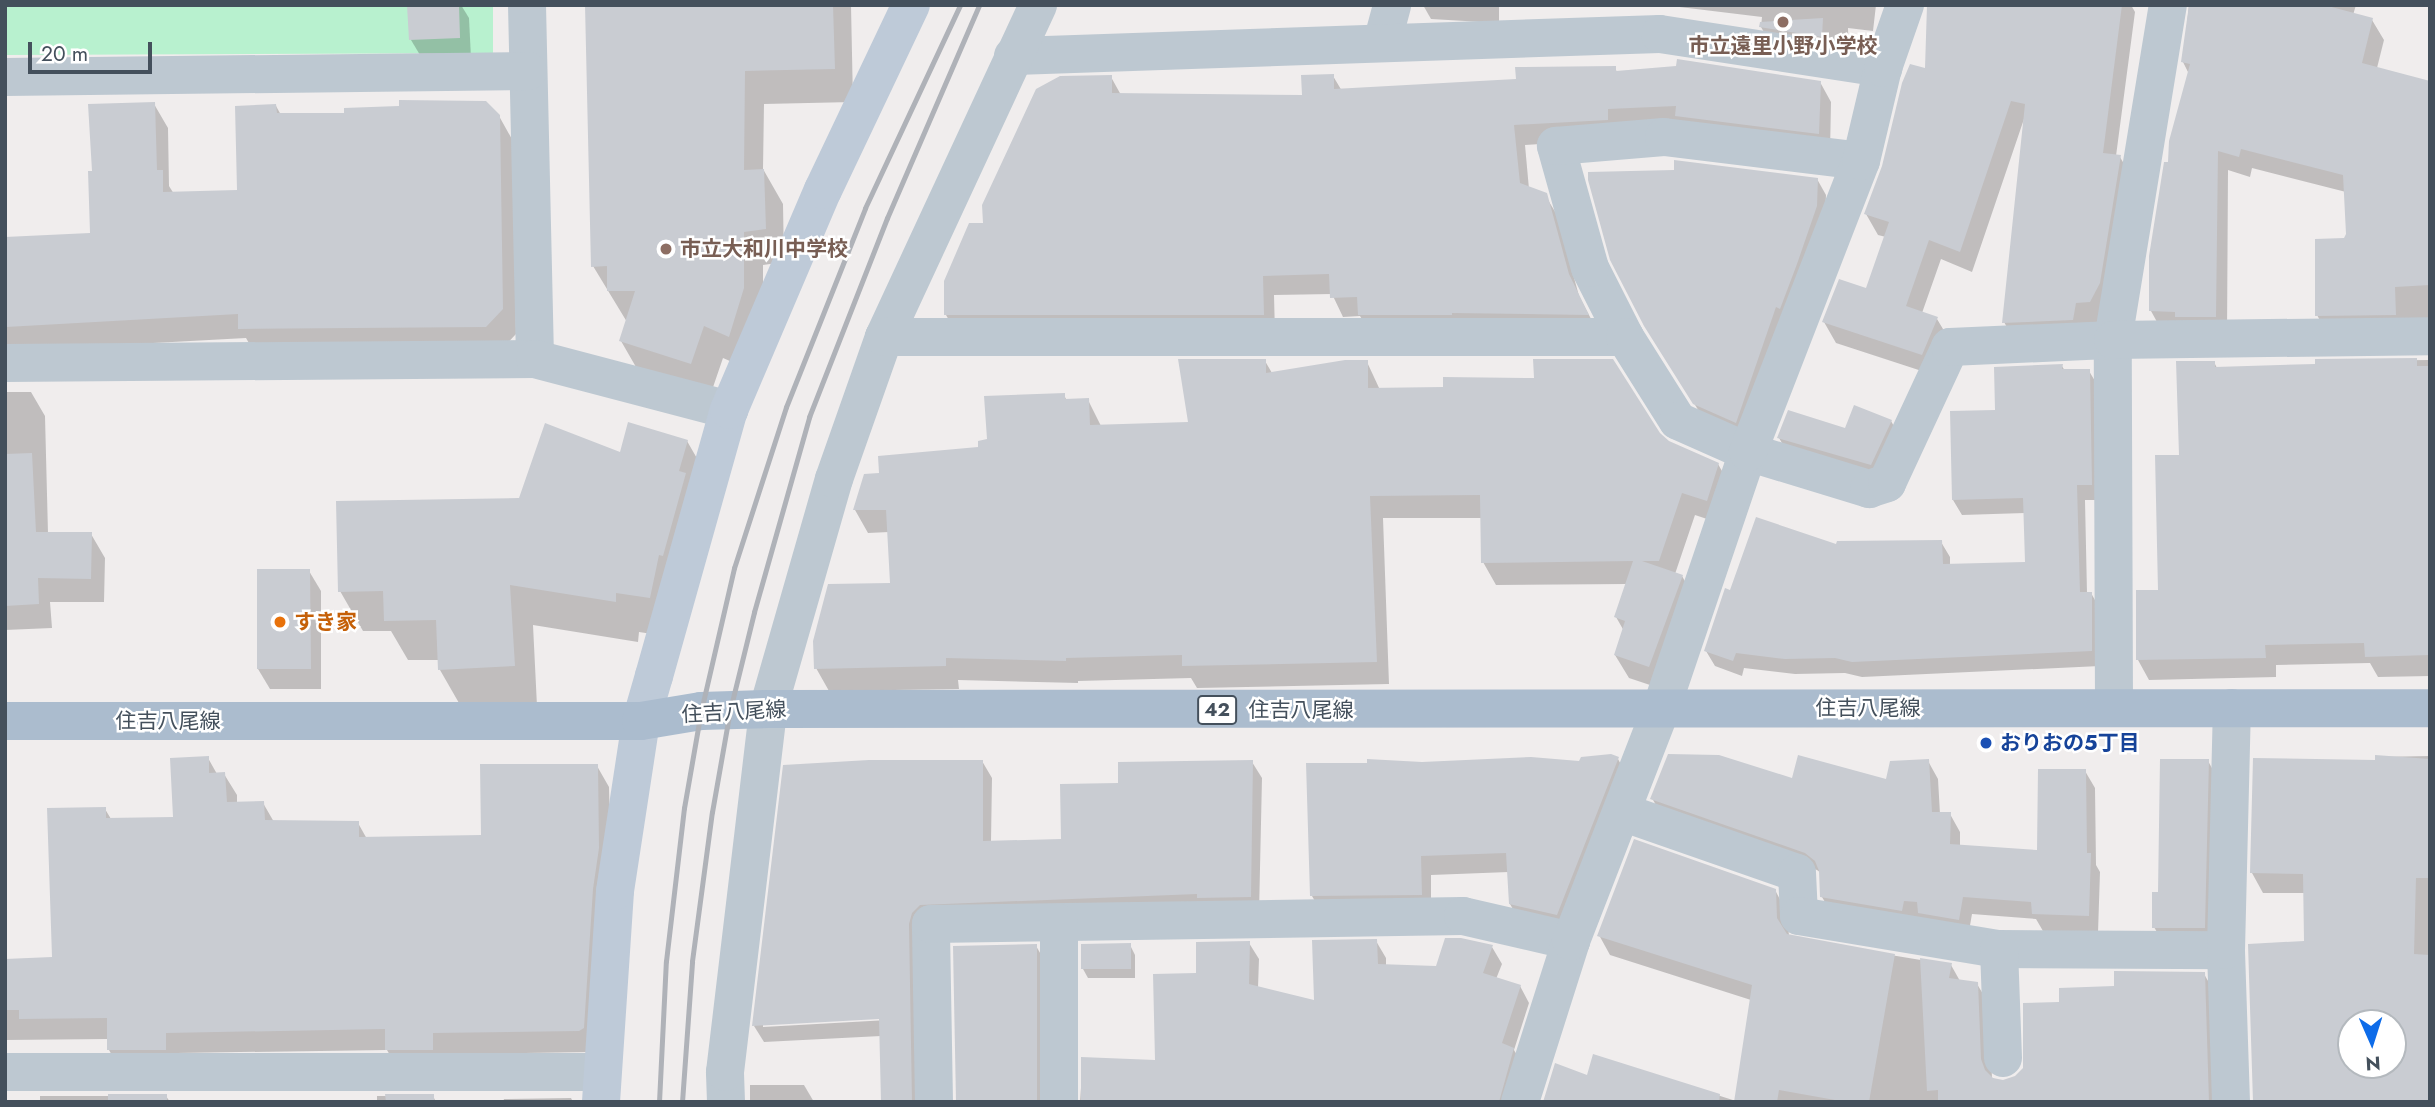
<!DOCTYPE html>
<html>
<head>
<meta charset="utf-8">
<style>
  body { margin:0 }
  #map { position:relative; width:2435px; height:1107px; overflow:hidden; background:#f0eded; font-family:Jost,"Noto Sans JP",sans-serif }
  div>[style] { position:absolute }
  .green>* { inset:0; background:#b8f1cf }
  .shadow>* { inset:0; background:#0003 }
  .building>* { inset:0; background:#c9ccd2 }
  .street>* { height:38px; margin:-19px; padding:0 19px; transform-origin:19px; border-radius:19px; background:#bdc8d1 }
  .secondary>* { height:38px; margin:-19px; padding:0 19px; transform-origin:19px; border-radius:19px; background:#becad8 }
  .primary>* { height:38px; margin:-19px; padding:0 19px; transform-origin:19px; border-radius:19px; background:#abbcce }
  .rail>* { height:5px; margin:-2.5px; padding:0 2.5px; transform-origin:2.5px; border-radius:2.5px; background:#afb2b8 }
  .dots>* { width:19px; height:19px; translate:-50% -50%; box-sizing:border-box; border:4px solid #fff; border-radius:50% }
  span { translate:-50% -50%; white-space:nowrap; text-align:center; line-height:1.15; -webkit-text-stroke:5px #fff; paint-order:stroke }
  .shield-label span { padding:2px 5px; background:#fff; border:2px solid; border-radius:5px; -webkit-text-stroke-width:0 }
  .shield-label { font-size:19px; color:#44505c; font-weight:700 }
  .education-label { font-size:21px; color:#785e54; font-weight:700 }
  .left { translate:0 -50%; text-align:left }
  .food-label { font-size:21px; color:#c56008; font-weight:700 }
  .street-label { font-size:21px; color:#44505c }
  .transit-label { font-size:21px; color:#164399; font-weight:700 }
  .frame { position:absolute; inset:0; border:7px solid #44505c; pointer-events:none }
  .north { position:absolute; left:2337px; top:1009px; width:70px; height:70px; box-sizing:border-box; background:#fff; border:2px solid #b4b9be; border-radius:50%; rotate:177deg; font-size:19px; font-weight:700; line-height:28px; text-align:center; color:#44505c }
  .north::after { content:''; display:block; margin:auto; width:24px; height:32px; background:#0e6ce9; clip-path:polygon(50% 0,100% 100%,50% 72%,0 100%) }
  .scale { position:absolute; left:28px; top:42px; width:124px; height:32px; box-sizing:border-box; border:4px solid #44505c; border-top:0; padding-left:9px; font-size:21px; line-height:24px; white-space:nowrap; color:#44505c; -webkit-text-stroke:5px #fff; paint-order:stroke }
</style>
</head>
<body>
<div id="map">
  <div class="green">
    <div style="clip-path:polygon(5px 5px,493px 5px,493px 53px,5px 55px)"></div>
  </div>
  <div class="shadow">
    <div style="clip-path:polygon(409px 5px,461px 5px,469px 18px,471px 58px,423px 60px,411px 40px)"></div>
    <div style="clip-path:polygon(587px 5px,851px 5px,853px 102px,764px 104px,763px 169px,783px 204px,784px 262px,763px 265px,763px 323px,748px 369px,723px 358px,710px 396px,640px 374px,621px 341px,627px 322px,593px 266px)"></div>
    <div style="clip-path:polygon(1423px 5px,1499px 5px,1499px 23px,1431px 19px)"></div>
    <div style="clip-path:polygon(1663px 5px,1876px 5px,1873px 31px,1848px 28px,1849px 57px,1777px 55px,1761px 27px,1762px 17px)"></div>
    <div style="clip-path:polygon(1929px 5px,2131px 5px,2135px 12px,2116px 156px,2120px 157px,2132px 178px,2102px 323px,2016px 343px,2004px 322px,2024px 119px,1972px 272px,1941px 259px,1922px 313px,1937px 319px,1949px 339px,1934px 375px,1836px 343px,1824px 322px,1867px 290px,1886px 237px,1878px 235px,1866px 214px,1926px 70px)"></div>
    <div style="clip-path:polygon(2189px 5px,2356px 5px,2353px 15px,2372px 20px,2384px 40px,2377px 68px,2430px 83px,2430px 334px,2328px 335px,2317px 315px,2348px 234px,2346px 192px,2252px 168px,2250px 177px,2228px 170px,2227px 337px,2162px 331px,2151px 311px,2189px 74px,2183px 62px)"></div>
    <div style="clip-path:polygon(1615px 68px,1617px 72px,1820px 82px,1831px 102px,1830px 153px,1619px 139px,1525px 145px,1529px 189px,1545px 195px,1557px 215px,1579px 296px,1599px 334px,1371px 334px,1360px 316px,1343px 317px,1332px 294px,1274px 295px,1275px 334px,957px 334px,946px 315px,984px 225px,1111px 77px,1121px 95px,1303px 96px,1333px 76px,1342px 91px,1518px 81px)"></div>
    <div style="clip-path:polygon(154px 104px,168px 128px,169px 186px,174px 194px,239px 192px,276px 106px,281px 115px,499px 116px,513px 141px,516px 334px,500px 351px,254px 352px,246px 338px,6px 351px,5px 370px,5px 282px,92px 235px,94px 173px)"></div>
    <div style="clip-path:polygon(1676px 172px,1817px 179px,1826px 195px,1825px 223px,1745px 437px,1704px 419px,1655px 342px)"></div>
    <div style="clip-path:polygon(2430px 360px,2430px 676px,2378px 677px,2370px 663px,2276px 665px,2276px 677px,2149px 680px,2138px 660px,2160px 591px,2181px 457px,2214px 362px,2217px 368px,2317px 365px,2317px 361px)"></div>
    <div style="clip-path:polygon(1265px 361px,1272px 373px,1367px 362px,1380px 390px,1659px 434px,1668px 443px,1718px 464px,1731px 487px,1719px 523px,1695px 515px,1675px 574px,1682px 576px,1695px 599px,1662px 689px,1629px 678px,1615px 655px,1624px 631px,1616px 617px,1627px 584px,1496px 585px,1483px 562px,1482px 518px,1383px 518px,1389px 684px,1197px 688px,1191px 678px,1078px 681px,1078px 683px,958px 680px,959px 689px,829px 691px,816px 668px,892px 584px,889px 532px,868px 533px,855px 510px,865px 476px,881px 475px,980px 449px,989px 440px,1064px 395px,1067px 401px,1088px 400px,1101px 426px,1190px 424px)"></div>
    <div style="clip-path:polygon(2062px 366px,2065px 371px,2089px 371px,2098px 386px,2099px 500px,2085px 500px,2087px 593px,2091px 593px,2100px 609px,2100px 666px,1862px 677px,1845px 673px,1795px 674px,1744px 668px,1742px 676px,1715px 666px,1706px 651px,1731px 592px,1837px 546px,1941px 542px,1950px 557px,1950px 566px,2027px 564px,2025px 513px,1962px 515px,1953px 500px,1997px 412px)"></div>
    <div style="clip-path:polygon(5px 392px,31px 392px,45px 416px,48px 533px,91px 534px,105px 558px,104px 602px,50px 602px,52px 628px,5px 630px)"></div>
    <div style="clip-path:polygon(1891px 421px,1903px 442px,1883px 485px,1791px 458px,1779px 438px,1846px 430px)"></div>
    <div style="clip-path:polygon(687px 441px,710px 481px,672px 637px,639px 632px,638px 642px,533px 625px,537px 706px,463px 710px,440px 670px,440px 660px,408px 660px,391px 631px,363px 631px,340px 591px,520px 500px,621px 454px)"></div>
    <div style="clip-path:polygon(309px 571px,321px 591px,321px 689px,270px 689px,258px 669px)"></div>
    <div style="clip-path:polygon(evenodd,2430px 756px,2430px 1102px,2255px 1102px,2306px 943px,2305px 893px,2263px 893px,2252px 873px,2377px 761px,2376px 757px,2430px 756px,2351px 1023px,2393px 1023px,2393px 1065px,2351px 1065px,2351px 1023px)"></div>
    <div style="clip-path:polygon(208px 758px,217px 774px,224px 774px,237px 795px,237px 803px,263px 803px,274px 822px,358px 823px,367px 839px,483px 837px,597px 766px,609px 787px,611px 870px,592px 1052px,444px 1054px,399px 1071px,387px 1050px,177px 1053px,121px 1071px,109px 1050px,109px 1039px,5px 1040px,5px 960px,54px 959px,105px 809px,111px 819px,175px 819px)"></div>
    <div style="clip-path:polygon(1618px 759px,1628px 778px,1568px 933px,1521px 923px,1510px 904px,1509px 872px,1431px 875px,1431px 913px,1323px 915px,1312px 896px,1422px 763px,1580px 763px)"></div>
    <div style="clip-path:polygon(evenodd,982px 761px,992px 778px,991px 842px,1063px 840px,1120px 784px,1252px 762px,1262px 778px,1259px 914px,941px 918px,920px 1102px,883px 1102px,881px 1036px,764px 1042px,754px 1026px,982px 761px,888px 1017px,888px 1020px,763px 1027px,763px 1024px,888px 1017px)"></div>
    <div style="clip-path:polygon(1928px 761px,1938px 779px,1940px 814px,1950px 814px,1960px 832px,1960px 846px,2039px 852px,2085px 771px,2095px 788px,2096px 865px,2100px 872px,2098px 933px,2043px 931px,2036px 919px,1972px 914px,1968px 937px,1832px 914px,1822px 897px,1821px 873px,1817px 870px,1662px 816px,1652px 798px,1793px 780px,1888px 781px)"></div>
    <div style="clip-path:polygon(2208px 761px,2218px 779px,2214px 946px,2165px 946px,2154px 927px,2160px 894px)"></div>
    <div style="clip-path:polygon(1775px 890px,1786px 911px,1789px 935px,1794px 939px,1951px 965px,1960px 981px,1977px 984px,1989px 1004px,1992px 1078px,2003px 1082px,2016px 1078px,2024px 1068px,2061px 1004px,2115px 988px,2204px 974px,2215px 993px,2219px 1102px,1581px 1102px,1594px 1056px,1736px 1101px,1751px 1000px,1610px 955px,1599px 935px)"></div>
    <div style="clip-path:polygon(1460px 940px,1492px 947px,1502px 964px,1496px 979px,1520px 986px,1529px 1003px,1514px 1050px,1523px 1066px,1513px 1102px,1080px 1102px,1083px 1059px,1157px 1062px,1198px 975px,1249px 943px,1259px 959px,1258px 988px,1315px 1002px,1376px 941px,1386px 958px,1386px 966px,1437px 968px)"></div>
    <div style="clip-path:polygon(1130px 945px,1135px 955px,1135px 978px,1088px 978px,1083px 969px)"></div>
    <div style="clip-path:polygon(1036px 946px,1046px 963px,1046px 1102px,958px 1102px)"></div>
    <div style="clip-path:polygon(750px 1085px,804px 1085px,814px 1102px,750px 1102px)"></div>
    <div style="clip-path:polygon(40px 1096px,166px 1096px,170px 1102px,40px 1102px)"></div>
    <div style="clip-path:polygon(377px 1096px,433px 1096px,436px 1102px,377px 1102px)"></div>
    <div style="clip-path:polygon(571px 1098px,573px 1102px,503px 1102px,504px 1099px)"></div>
  </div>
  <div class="building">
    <div style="clip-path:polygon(407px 5px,459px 5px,460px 38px,409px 40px)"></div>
    <div style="clip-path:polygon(585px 5px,833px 5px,835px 69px,745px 71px,744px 170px,764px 169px,766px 229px,744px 232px,744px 288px,729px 337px,704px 326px,691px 364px,619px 341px,635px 291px,607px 291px,607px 266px,591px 267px)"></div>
    <div style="clip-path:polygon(1927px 5px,2122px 5px,2103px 153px,2121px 155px,2100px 283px,2090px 302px,2076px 303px,2073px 320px,2002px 323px,2025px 104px,2011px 101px,1960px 252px,1929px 240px,1906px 306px,1938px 317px,1922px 355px,1822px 322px,1839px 279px,1866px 288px,1889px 222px,1864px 214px,1882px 166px,1902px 83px,1910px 64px,1925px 68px)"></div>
    <div style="clip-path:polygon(2189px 5px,2324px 5px,2373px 18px,2362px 63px,2430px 81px,2430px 285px,2395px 287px,2396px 315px,2315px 316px,2315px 239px,2344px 238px,2346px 234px,2343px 175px,2241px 149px,2239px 157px,2218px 151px,2216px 317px,2175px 317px,2175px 312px,2149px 311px,2149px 256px,2164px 162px,2168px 162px,2169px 141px,2190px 64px,2181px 62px)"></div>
    <div style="clip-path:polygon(1823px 18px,1822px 37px,1759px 27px,1760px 22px)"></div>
    <div style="clip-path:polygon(1677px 59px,1821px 81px,1819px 134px,1675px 116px,1676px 106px,1608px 109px,1608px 120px,1514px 125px,1520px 183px,1547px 193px,1569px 274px,1589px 315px,1452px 313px,1452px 315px,1358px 315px,1357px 297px,1330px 298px,1329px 274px,1263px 276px,1264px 315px,944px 315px,944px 281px,969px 223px,983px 223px,982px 205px,1036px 89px,1060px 76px,1112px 75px,1112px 93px,1302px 95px,1301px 75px,1334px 74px,1334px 89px,1516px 79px,1515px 67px,1616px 66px,1616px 71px,1676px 66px)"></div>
    <div style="clip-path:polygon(399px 100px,486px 101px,500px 115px,503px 309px,486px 327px,238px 329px,238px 314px,6px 327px,5px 237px,90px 233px,88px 171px,92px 171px,88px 104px,155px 102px,157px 170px,163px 170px,163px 192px,237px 190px,235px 106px,276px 104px,277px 113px,344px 113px,344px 108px,399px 106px)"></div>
    <div style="clip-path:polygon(1674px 160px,1818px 178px,1817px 206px,1797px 264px,1780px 309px,1776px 307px,1736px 423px,1693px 404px,1644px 326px,1610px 260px,1588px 180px,1588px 172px,1674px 170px)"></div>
    <div style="clip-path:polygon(2417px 358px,2417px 366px,2430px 366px,2430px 655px,2365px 657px,2364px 643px,2265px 645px,2266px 658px,2136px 660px,2136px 590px,2158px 590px,2155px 455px,2179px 455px,2176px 361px,2215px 361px,2215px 367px,2315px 364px,2315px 359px)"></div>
    <div style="clip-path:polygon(1178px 359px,1266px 359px,1266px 373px,1345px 360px,1368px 360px,1368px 388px,1443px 387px,1443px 377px,1534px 378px,1533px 359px,1613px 359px,1660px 433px,1669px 441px,1719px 463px,1707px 501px,1682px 493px,1659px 561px,1642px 561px,1683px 575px,1649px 667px,1614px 655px,1625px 621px,1614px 617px,1633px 561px,1481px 563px,1480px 495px,1370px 496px,1377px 662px,1182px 666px,1182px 655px,1066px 658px,1066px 661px,946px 658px,946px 666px,814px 669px,813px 641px,828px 584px,890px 583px,886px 510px,853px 510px,864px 474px,879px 473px,878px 456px,978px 447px,978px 441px,987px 439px,984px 396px,1065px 393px,1065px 399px,1089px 398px,1090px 425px,1188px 422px)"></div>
    <div style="clip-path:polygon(2063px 364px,2062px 369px,2090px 369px,2092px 485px,2077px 485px,2080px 592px,2092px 592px,2092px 651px,1852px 662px,1835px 658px,1785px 659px,1736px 653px,1733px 661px,1704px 651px,1725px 588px,1730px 590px,1756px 517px,1836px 544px,1837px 541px,1942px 540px,1943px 564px,2025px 562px,2023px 498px,1952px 500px,1950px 411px,1995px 410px,1994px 367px)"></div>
    <div style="clip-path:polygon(1854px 405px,1892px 420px,1871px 465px,1777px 438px,1788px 410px,1845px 428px)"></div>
    <div style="clip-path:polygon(628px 422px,688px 440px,679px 471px,686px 473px,663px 556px,659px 555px,650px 598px,616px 593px,616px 602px,510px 585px,515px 666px,438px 670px,436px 620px,384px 621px,383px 591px,338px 592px,336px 501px,519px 498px,545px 423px,620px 452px)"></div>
    <div style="clip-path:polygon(32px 453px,36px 532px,92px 532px,91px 579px,38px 578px,39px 604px,5px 606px,5px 454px)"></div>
    <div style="clip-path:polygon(257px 569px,310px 569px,311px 669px,257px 669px)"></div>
    <div style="clip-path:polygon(1611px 754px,1619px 757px,1557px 915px,1509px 904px,1506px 853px,1421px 856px,1422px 895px,1310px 896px,1306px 763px,1367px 763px,1367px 759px,1422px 762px,1531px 757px,1579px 761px,1581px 757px)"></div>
    <div style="clip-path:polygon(1668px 754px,1719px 755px,1792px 778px,1798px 755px,1886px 779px,1890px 761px,1929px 759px,1932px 812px,1951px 812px,1950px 844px,2037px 850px,2038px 769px,2086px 769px,2087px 853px,2091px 853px,2089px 916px,2032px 914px,2031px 902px,1963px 897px,1959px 920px,1918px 913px,1917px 902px,1904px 901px,1902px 911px,1820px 897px,1819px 871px,1815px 861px,1805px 853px,1650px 799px)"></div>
    <div style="clip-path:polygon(evenodd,2375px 755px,2430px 759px,2430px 878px,2416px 878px,2414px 954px,2430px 955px,2430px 1102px,2253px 1102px,2248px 944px,2304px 941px,2303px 874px,2250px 873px,2253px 758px,2375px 760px,2375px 755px,2351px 1023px,2393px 1023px,2393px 1065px,2351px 1065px,2351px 1023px)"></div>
    <div style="clip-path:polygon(209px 756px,209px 773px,225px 772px,227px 802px,264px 801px,265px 820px,359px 821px,359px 837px,481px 835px,480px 764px,598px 764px,599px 848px,593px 889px,584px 1028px,579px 1031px,433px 1033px,433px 1050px,385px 1050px,385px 1029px,166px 1033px,166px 1050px,107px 1050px,107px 1018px,19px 1019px,19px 1010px,5px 1010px,5px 959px,52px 957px,47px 808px,106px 807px,106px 818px,173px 817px,170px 758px)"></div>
    <div style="clip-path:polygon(2160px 759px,2209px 759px,2205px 928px,2152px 928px,2152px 892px,2158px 892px)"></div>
    <div style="clip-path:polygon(869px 760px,983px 760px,983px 841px,1061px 839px,1060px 784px,1118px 783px,1118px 762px,1253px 760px,1251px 897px,1197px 898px,1197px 894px,920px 905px,912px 913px,909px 924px,912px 1102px,881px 1102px,879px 1019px,752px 1026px,783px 765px)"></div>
    <div style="clip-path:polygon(1634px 839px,1776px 889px,1777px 918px,1787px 934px,1895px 954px,1869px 1102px,1846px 1102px,1779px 1090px,1777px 1102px,1734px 1102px,1752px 985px,1597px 936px)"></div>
    <div style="clip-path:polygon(1445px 938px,1461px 938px,1493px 945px,1483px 973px,1521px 985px,1502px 1043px,1514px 1048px,1499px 1102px,1081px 1102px,1081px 1057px,1155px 1060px,1153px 974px,1196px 973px,1196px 942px,1250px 941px,1249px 984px,1314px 1000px,1312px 940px,1377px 939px,1378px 964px,1436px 966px)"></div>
    <div style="clip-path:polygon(1131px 943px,1131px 969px,1081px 969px,1081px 944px)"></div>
    <div style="clip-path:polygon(1037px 944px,1037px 1102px,956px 1102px,953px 946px)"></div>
    <div style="clip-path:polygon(1920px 958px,1952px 963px,1949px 978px,1978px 982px,1981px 1059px,1985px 1070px,1993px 1078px,2003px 1080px,2015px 1076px,2023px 1068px,2023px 1003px,2059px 1002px,2059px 988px,2114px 986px,2114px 971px,2205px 972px,2209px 1102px,1938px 1102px,1938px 1090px,1927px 1091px)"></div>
    <div style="clip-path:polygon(1593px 1054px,1720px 1094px,1719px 1102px,1543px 1102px,1555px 1063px,1587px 1075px)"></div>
    <div style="clip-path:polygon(108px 1094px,167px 1094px,167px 1102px,108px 1102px)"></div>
    <div style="clip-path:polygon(385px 1094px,434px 1094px,434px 1102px,386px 1102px)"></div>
  </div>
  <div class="street">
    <div style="left:527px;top:5px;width:354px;rotate:88.7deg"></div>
    <div style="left:1382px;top:43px;width:39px;rotate:-75deg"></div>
    <div style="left:1013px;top:56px;width:647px;rotate:-1.95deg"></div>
    <div style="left:1660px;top:34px;width:226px;rotate:8.7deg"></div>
    <div style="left:5px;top:77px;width:523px;rotate:-0.66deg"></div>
    <div style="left:884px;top:337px;width:366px;rotate:-65.1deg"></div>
    <div style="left:1625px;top:337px;width:77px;rotate:-116.9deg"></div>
    <div style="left:1590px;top:268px;width:127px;rotate:-105.6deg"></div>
    <div style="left:1556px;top:146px;width:108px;rotate:-4.8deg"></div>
    <div style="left:1664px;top:137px;width:198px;rotate:6.9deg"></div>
    <div style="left:5px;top:363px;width:530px;rotate:-0.43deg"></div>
    <div style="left:535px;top:359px;width:201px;rotate:14.7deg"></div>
    <div style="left:2114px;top:706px;width:366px;rotate:-90.2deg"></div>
    <div style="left:2113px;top:340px;width:339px;rotate:-80.7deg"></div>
    <div style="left:1622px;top:812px;width:185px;rotate:19.2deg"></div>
    <div style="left:1797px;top:873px;width:43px;rotate:87.3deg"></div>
    <div style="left:1799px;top:916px;width:203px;rotate:9.4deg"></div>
    <div style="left:1999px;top:949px;width:227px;rotate:0.3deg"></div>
    <div style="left:1999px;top:949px;width:109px;rotate:87.9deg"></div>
    <div style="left:5px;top:1072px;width:596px"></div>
    <div style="left:726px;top:1102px;width:30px;rotate:-92deg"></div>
    <div style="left:725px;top:1072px;width:366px;rotate:-83.2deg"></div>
    <div style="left:768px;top:709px;width:239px;rotate:-74deg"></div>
    <div style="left:834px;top:479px;width:151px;rotate:-70.6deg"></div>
    <div style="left:884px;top:337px;width:741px"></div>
    <div style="left:1625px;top:337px;width:99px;rotate:57.8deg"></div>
    <div style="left:1678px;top:421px;width:77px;rotate:23.9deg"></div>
    <div style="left:1748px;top:452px;width:127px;rotate:17deg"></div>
    <div style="left:1869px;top:489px;width:19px;rotate:-18deg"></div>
    <div style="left:1887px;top:483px;width:150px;rotate:-65.1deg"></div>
    <div style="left:1950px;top:347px;width:163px;rotate:-2.5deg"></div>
    <div style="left:2113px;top:340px;width:317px;rotate:-0.7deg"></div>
    <div style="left:934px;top:1102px;width:178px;rotate:-91deg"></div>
    <div style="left:931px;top:924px;width:532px;rotate:-0.86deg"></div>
    <div style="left:1463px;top:916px;width:111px;rotate:13deg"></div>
    <div style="left:1059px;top:1102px;width:179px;rotate:-90deg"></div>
    <div style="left:1520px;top:1102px;width:169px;rotate:-72.4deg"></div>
    <div style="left:1571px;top:941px;width:249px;rotate:-68.8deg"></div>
    <div style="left:1661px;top:709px;width:271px;rotate:-71.3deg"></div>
    <div style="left:1748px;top:452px;width:312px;rotate:-68.8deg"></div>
    <div style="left:1861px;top:161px;width:96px;rotate:-76.7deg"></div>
    <div style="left:1883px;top:68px;width:67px;rotate:-70.8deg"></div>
    <div style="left:2231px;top:1102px;width:152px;rotate:-91.9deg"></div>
    <div style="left:2226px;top:950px;width:242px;rotate:-88.6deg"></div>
  </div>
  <div class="secondary">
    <div style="left:601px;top:1102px;width:211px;rotate:-86.2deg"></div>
    <div style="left:615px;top:891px;width:172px;rotate:-81.3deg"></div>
    <div style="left:641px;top:721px;width:47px;rotate:-73.9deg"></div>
    <div style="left:654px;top:676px;width:276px;rotate:-74.3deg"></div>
    <div style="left:729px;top:410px;width:239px;rotate:-66.9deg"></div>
    <div style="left:823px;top:190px;width:205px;rotate:-64.6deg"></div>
  </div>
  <div class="primary">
    <div style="left:5px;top:721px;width:636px"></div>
    <div style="left:641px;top:721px;width:61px;rotate:-9.5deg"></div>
    <div style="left:701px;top:711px;width:67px;rotate:-1.7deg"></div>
    <div style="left:768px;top:709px;width:1662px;rotate:-0.03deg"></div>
  </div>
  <div class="rail">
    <div style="left:659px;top:1102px;width:141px;rotate:-87.2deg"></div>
    <div style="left:666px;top:961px;width:154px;rotate:-83.3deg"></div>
    <div style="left:684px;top:808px;width:98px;rotate:-80.1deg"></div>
    <div style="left:701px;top:711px;width:147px;rotate:-77deg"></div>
    <div style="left:734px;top:568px;width:169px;rotate:-72.1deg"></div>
    <div style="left:786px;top:407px;width:214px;rotate:-68.3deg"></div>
    <div style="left:865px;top:208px;width:224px;rotate:-64.9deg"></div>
    <div style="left:682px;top:1102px;width:141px;rotate:-85.9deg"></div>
    <div style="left:692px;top:961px;width:150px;rotate:-82.4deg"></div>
    <div style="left:712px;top:812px;width:104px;rotate:-80deg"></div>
    <div style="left:730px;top:710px;width:101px;rotate:-76.2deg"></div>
    <div style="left:754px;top:612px;width:203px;rotate:-74.2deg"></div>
    <div style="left:809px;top:417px;width:214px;rotate:-68.6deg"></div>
    <div style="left:887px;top:218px;width:232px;rotate:-66.6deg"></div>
  </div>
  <div class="dots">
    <div style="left:1783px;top:22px;background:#8d6e63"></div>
    <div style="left:666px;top:249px;background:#8d6e63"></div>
    <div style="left:280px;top:622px;background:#e8710a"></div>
    <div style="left:1986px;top:743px;background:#1a4fb4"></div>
  </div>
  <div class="shield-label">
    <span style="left:1217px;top:710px">42</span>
  </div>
  <div class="education-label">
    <span style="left:1783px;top:46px">市立遠里小野小学校</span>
    <span class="left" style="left:680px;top:249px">市立大和川中学校</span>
  </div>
  <div class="food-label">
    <span class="left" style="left:294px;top:622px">すき家</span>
  </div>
  <div class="street-label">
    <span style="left:1868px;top:708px">住吉八尾線</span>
    <span style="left:1301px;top:710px">住吉八尾線</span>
    <span style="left:734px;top:712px;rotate:-3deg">住吉八尾線</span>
    <span style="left:168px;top:721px">住吉八尾線</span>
  </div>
  <div class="transit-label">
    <span class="left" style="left:2000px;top:743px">おりおの5丁目</span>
  </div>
  <div class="frame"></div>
  <div class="north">N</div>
  <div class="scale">20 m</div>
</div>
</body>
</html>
